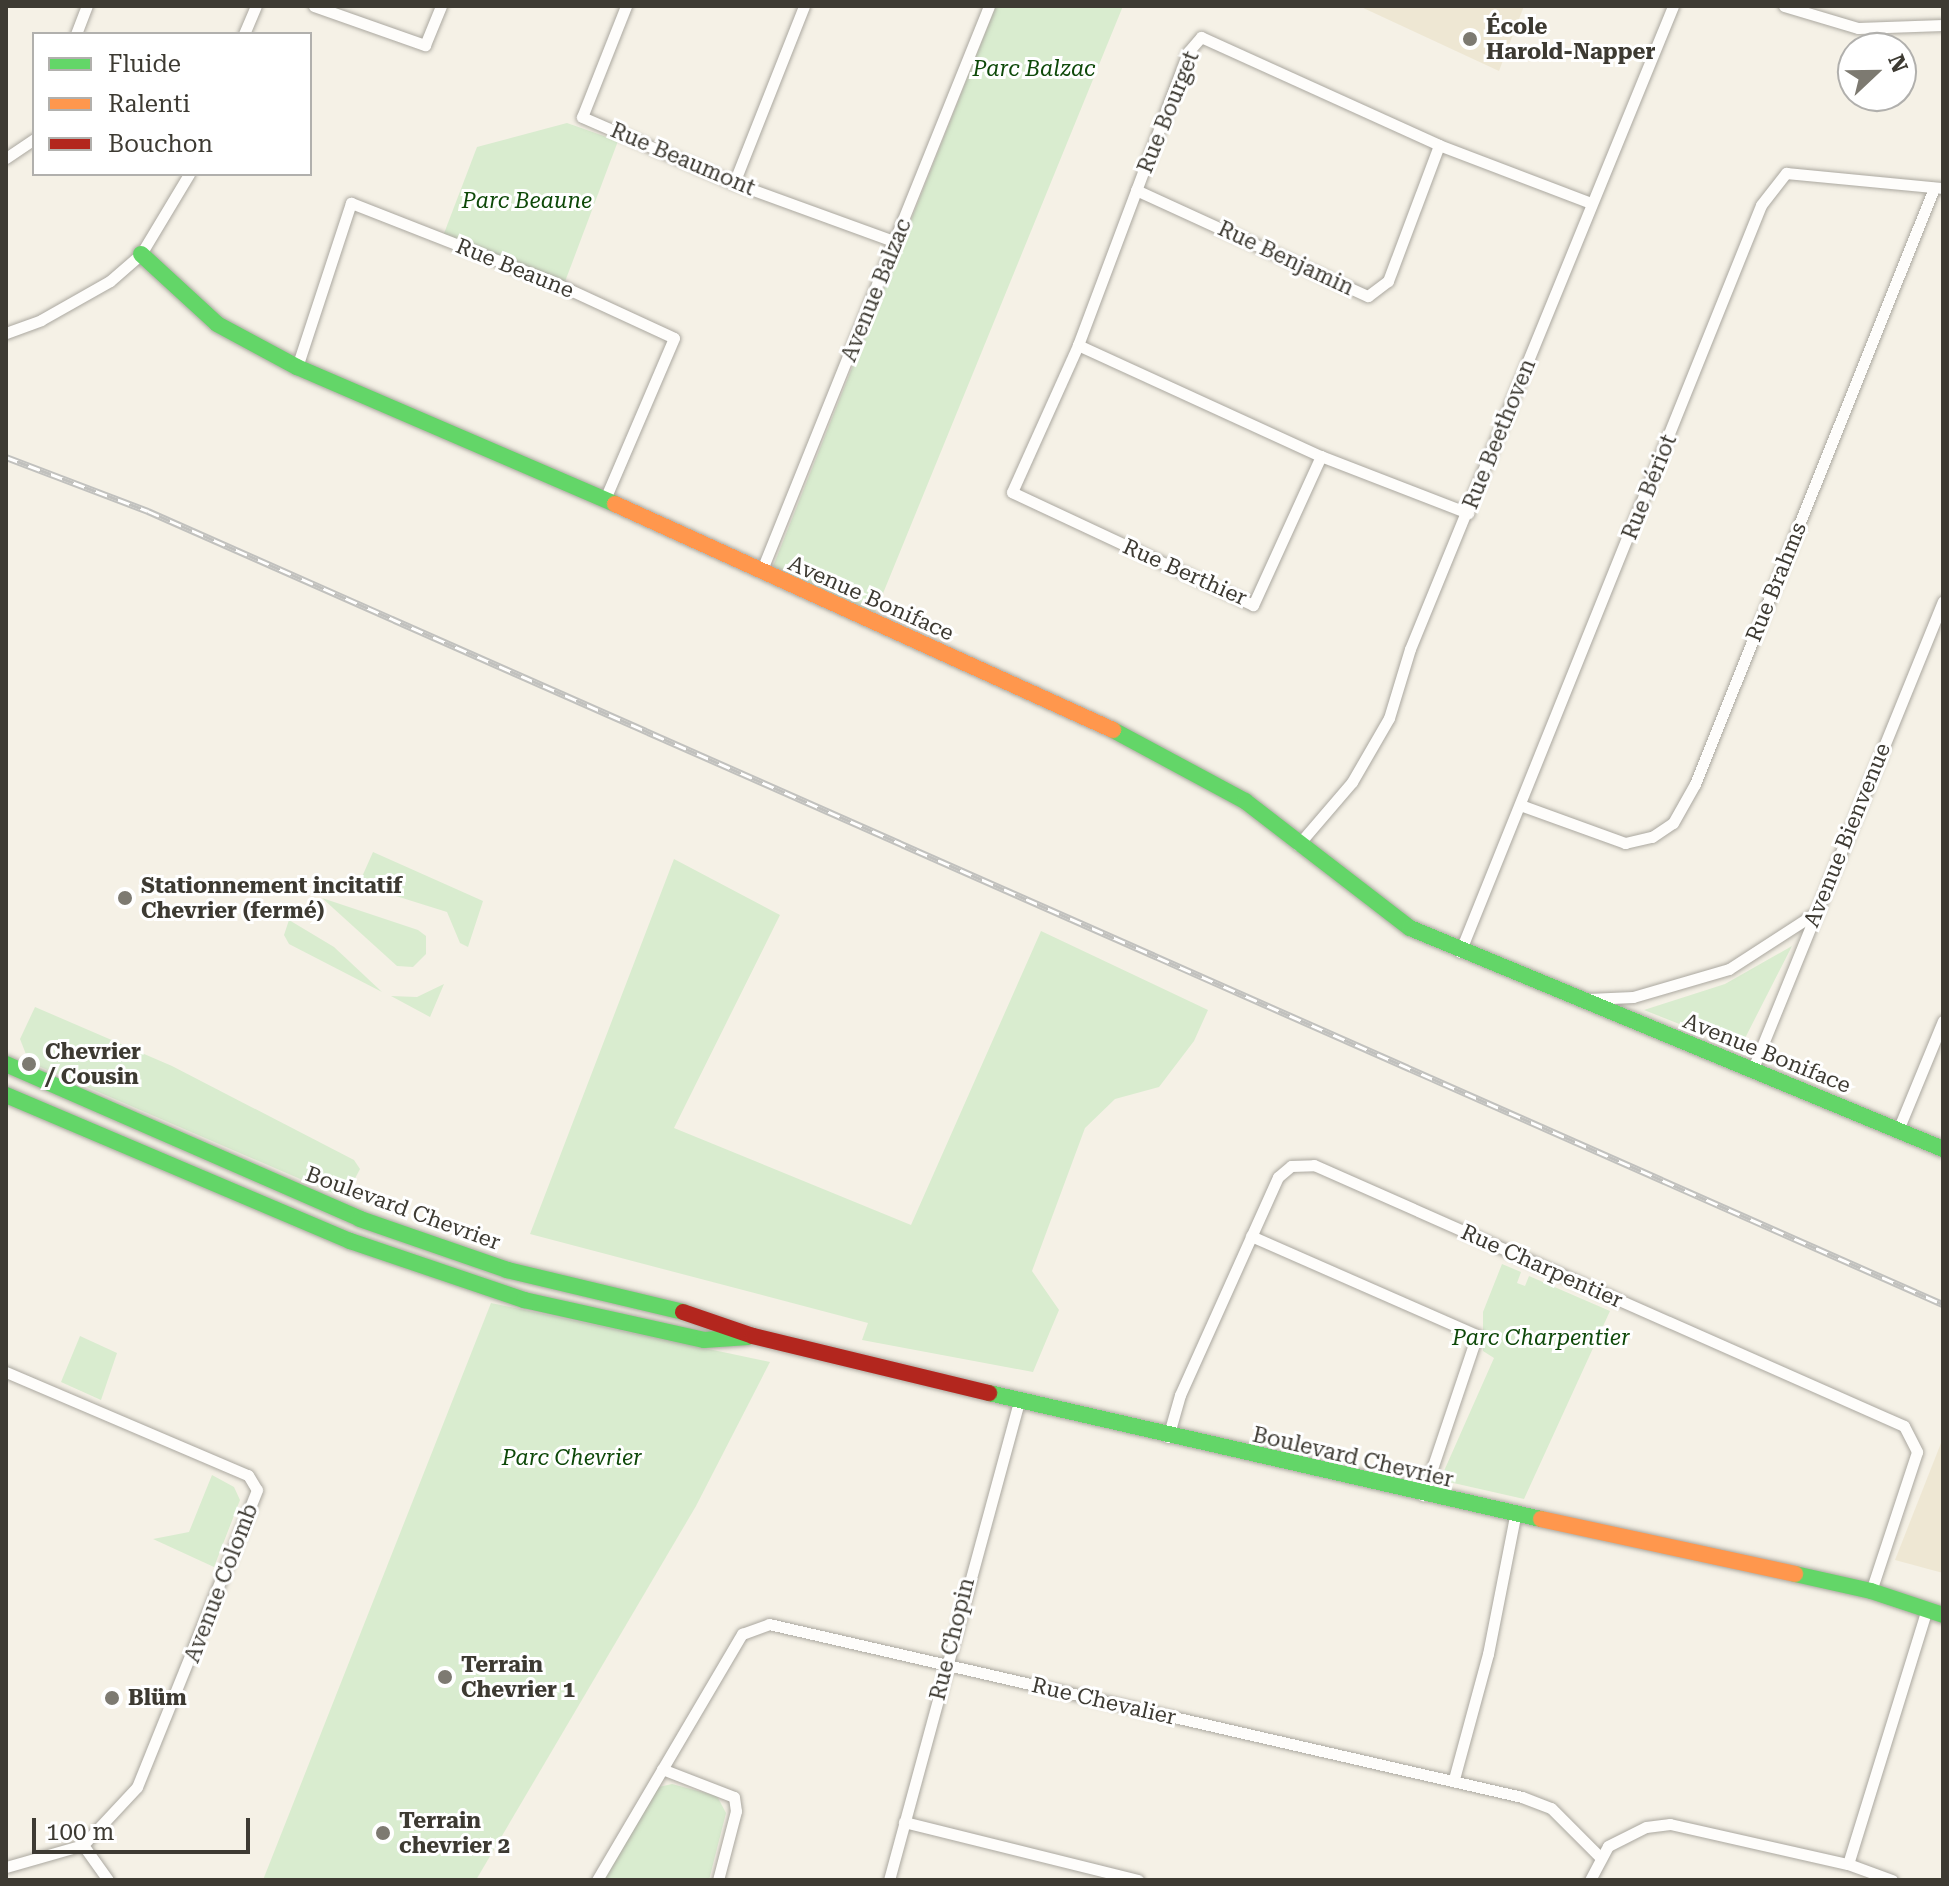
<!DOCTYPE html>
<html>
<head>
<meta charset="utf-8">
<style>
  body { margin:0 }
  #map { position:relative; width:1949px; height:1886px; overflow:hidden; background:#f5f1e6; font-family:"Roboto Serif",serif }
  div>[style] { position:absolute }
  .built>* { inset:0; background:#eee7d3 }
  .green>* { inset:0; background:#d9eccf }
  .roads { filter:drop-shadow(0 0 2px #aba8a0) drop-shadow(0 0 2px #aba8a0) }
  .street>* { height:11px; margin:-5.5px; padding:0 5.5px; transform-origin:5.5px; border-radius:5.5px; background:#fefdfb }
  .fast>* { height:16px; margin:-8px; padding:0 8px; transform-origin:8px; border-radius:8px; background:#63d668 }
  .slow>* { height:16px; margin:-8px; padding:0 8px; transform-origin:8px; border-radius:8px; background:#ff974d }
  .jam>* { height:16px; margin:-8px; padding:0 8px; transform-origin:8px; border-radius:8px; background:#b3261e }
  .rail>* { height:7px; margin-top:-3.5px; transform-origin:0; background:repeating-linear-gradient(90deg,#fff 0 12px,#c1c1be 0 24px); box-sizing:border-box; border-block:2px solid #c1c1be }
  .dots>* { width:22px; height:22px; translate:-50% -50%; box-sizing:border-box; border:4px solid #fff; border-radius:50% }
  span { translate:-50% -50%; white-space:nowrap; text-align:center; line-height:1.15; -webkit-text-stroke:6px #fff; paint-order:stroke }
  .poi-label { font-size:22px; color:#3d3a32; font-weight:700 }
  .left { translate:0 -50%; text-align:left }
  .park-label { font-size:22px; color:#0e4909; font-style:italic }
  .street-label { font-size:22px; color:#3d3a32 }
  .frame { position:absolute; inset:0; border:8px solid #3d3a32; pointer-events:none }
  .legend { position:absolute; left:32px; top:32px; width:280px; height:144px; box-sizing:border-box; background:#fff; border:2px solid #b1b0ad; margin:0; padding:10px 14px; list-style:none; font-size:24px; color:#3d3a32 }
  .legend li { display:flex; align-items:center; gap:16px; height:40px }
  .legend b { width:40px; border:2px solid #b1b0ad }
  .north { position:absolute; left:1837px; top:32px; width:80px; height:80px; box-sizing:border-box; background:#fff; border:2px solid #b1b0ad; border-radius:50%; rotate:68deg; font-size:22px; font-weight:700; line-height:32px; text-align:center; color:#3d3a32 }
  .north::after { content:''; display:block; margin:auto; width:28px; height:36px; background:#7d7a71; clip-path:polygon(50% 0,100% 100%,50% 72%,0 100%) }
  .scale { position:absolute; left:32px; top:1818px; width:218px; height:36px; box-sizing:border-box; border:4px solid #3d3a32; border-top:0; padding-left:10px; font-size:24px; line-height:28px; white-space:nowrap; color:#3d3a32; -webkit-text-stroke:6px #fff; paint-order:stroke }
</style>
</head>
<body>
<div id="map">
  <div class="built">
    <div style="clip-path:polygon(1359px 6px,1524px 6px,1499px 71px)"></div>
    <div style="clip-path:polygon(1943px 1438px,1943px 1573px,1895px 1560px)"></div>
  </div>
  <div class="green">
    <div style="clip-path:polygon(996px 6px,1123px 6px,875px 613px,772px 569px)"></div>
    <div style="clip-path:polygon(567px 123px,618px 141px,563px 287px,443px 236px,477px 147px)"></div>
    <div style="clip-path:polygon(373px 852px,483px 901px,468px 947px,460px 943px,447px 912px,364px 886px,361px 879px)"></div>
    <div style="clip-path:polygon(674px 859px,780px 915px,674px 1128px,911px 1225px,1041px 931px,1208px 1010px,1194px 1041px,1159px 1087px,1115px 1099px,1085px 1128px,1032px 1271px,1059px 1310px,1033px 1372px,862px 1340px,868px 1323px,530px 1234px)"></div>
    <div style="clip-path:polygon(322px 898px,418px 930px,426px 936px,426px 954px,413px 967px,397px 966px)"></div>
    <div style="clip-path:polygon(289px 920px,334px 947px,382px 992px,289px 944px,284px 935px)"></div>
    <div style="clip-path:polygon(1792px 946px,1740px 1048px,1644px 1010px,1725px 984px)"></div>
    <div style="clip-path:polygon(444px 984px,430px 1017px,391px 996px,417px 997px)"></div>
    <div style="clip-path:polygon(35px 1007px,172px 1066px,354px 1160px,360px 1169px,351px 1186px,335px 1194px,29px 1062px,20px 1039px)"></div>
    <div style="clip-path:polygon(1502px 1264px,1521px 1272px,1517px 1283px,1525px 1286px,1529px 1276px,1610px 1311px,1524px 1499px,1440px 1480px,1494px 1358px,1483px 1351px,1483px 1312px)"></div>
    <div style="clip-path:polygon(491px 1303px,770px 1362px,696px 1506px,476px 1880px,263px 1880px)"></div>
    <div style="clip-path:polygon(80px 1336px,117px 1353px,101px 1400px,61px 1382px)"></div>
    <div style="clip-path:polygon(212px 1475px,234px 1487px,240px 1500px,214px 1567px,153px 1539px,189px 1532px)"></div>
    <div style="clip-path:polygon(672px 1784px,717px 1796px,726px 1813px,709px 1880px,602px 1880px,659px 1787px)"></div>
  </div>
  <div class="roads">
    <div class="street">
      <div style="left:314px;top:6px;width:118px;rotate:19.4deg"></div>
      <div style="left:425px;top:45px;width:42px;rotate:-67.7deg"></div>
      <div style="left:626px;top:6px;width:119px;rotate:111.6deg"></div>
      <div style="left:582px;top:117px;width:166px;rotate:23.5deg"></div>
      <div style="left:734px;top:183px;width:172px;rotate:20deg"></div>
      <div style="left:1784px;top:6px;width:77px;rotate:16.6deg"></div>
      <div style="left:1858px;top:28px;width:85px;rotate:-2deg"></div>
      <div style="left:76px;top:34px;width:30px;rotate:-69deg"></div>
      <div style="left:244px;top:34px;width:30px;rotate:-67deg"></div>
      <div style="left:6px;top:158px;width:34px;rotate:-34deg"></div>
      <div style="left:734px;top:183px;width:190px;rotate:-68.4deg"></div>
      <div style="left:1136px;top:190px;width:255px;rotate:24.6deg"></div>
      <div style="left:1368px;top:296px;width:25px;rotate:-37deg"></div>
      <div style="left:1388px;top:281px;width:145px;rotate:-69.4deg"></div>
      <div style="left:6px;top:333px;width:37px;rotate:-20deg"></div>
      <div style="left:41px;top:320px;width:79px;rotate:-29.5deg"></div>
      <div style="left:110px;top:281px;width:41px;rotate:-41.1deg"></div>
      <div style="left:141px;top:254px;width:93px;rotate:-59deg"></div>
      <div style="left:1078px;top:345px;width:267px;rotate:24.6deg"></div>
      <div style="left:1321px;top:456px;width:158px;rotate:21.2deg"></div>
      <div style="left:297px;top:367px;width:173px;rotate:-71.8deg"></div>
      <div style="left:351px;top:203px;width:217px;rotate:21.4deg"></div>
      <div style="left:553px;top:282px;width:133px;rotate:24.8deg"></div>
      <div style="left:674px;top:338px;width:175px;rotate:113.2deg"></div>
      <div style="left:1321px;top:456px;width:164px;rotate:114.5deg"></div>
      <div style="left:1253px;top:605px;width:266px;rotate:-154.9deg"></div>
      <div style="left:1012px;top:492px;width:161px;rotate:-65.8deg"></div>
      <div style="left:1078px;top:345px;width:313px;rotate:-69.4deg"></div>
      <div style="left:1188px;top:52px;width:20px;rotate:-49deg"></div>
      <div style="left:1201px;top:37px;width:261px;rotate:24.4deg"></div>
      <div style="left:1439px;top:145px;width:163px;rotate:20.9deg"></div>
      <div style="left:761px;top:572px;width:610px;rotate:-68.06deg"></div>
      <div style="left:1523px;top:806px;width:109px;rotate:19.9deg"></div>
      <div style="left:1625px;top:843px;width:28px;rotate:-13deg"></div>
      <div style="left:1652px;top:837px;width:25px;rotate:-34deg"></div>
      <div style="left:1673px;top:823px;width:45px;rotate:-60.6deg"></div>
      <div style="left:1695px;top:784px;width:642px;rotate:-68.15deg"></div>
      <div style="left:1298px;top:845px;width:83px;rotate:-49.4deg"></div>
      <div style="left:1352px;top:782px;width:74px;rotate:-60deg"></div>
      <div style="left:1389px;top:718px;width:72px;rotate:-73.1deg"></div>
      <div style="left:1410px;top:649px;width:695px;rotate:-67.75deg"></div>
      <div style="left:1460px;top:952px;width:805px;rotate:-68.05deg"></div>
      <div style="left:1761px;top:205px;width:41px;rotate:-52deg"></div>
      <div style="left:1786px;top:173px;width:158px;rotate:5.5deg"></div>
      <div style="left:1588px;top:999px;width:45px;rotate:-2.5deg"></div>
      <div style="left:1633px;top:997px;width:100px;rotate:-16.3deg"></div>
      <div style="left:1729px;top:969px;width:101px;rotate:-32.9deg"></div>
      <div style="left:1752px;top:1071px;width:507px;rotate:-67.88deg"></div>
      <div style="left:1898px;top:1130px;width:118px;rotate:-67.6deg"></div>
      <div style="left:1251px;top:1236px;width:247px;rotate:23.7deg"></div>
      <div style="left:1477px;top:1335px;width:169px;rotate:108.6deg"></div>
      <div style="left:6px;top:1372px;width:263px;rotate:23.1deg"></div>
      <div style="left:248px;top:1475px;width:17px;rotate:59deg"></div>
      <div style="left:257px;top:1490px;width:320px;rotate:112deg"></div>
      <div style="left:137px;top:1787px;width:79px;rotate:133deg"></div>
      <div style="left:83px;top:1845px;width:80px;rotate:164.1deg"></div>
      <div style="left:1168px;top:1437px;width:44px;rotate:-74.1deg"></div>
      <div style="left:1180px;top:1395px;width:239px;rotate:-65.8deg"></div>
      <div style="left:1278px;top:1177px;width:17px;rotate:-40deg"></div>
      <div style="left:1291px;top:1166px;width:23px;rotate:-2deg"></div>
      <div style="left:1314px;top:1165px;width:645px;rotate:23.86deg"></div>
      <div style="left:1904px;top:1426px;width:29px;rotate:63deg"></div>
      <div style="left:1917px;top:1452px;width:146px;rotate:108.3deg"></div>
      <div style="left:662px;top:1769px;width:77px;rotate:21.3deg"></div>
      <div style="left:734px;top:1797px;width:14px;rotate:82deg"></div>
      <div style="left:736px;top:1811px;width:71px;rotate:104.6deg"></div>
      <div style="left:1454px;top:1779px;width:130px;rotate:-74.8deg"></div>
      <div style="left:1488px;top:1654px;width:141px;rotate:-78.9deg"></div>
      <div style="left:904px;top:1822px;width:241px;rotate:13.9deg"></div>
      <div style="left:83px;top:1845px;width:43px;rotate:54.5deg"></div>
      <div style="left:1848px;top:1864px;width:267px;rotate:-72.8deg"></div>
      <div style="left:597px;top:1880px;width:286px;rotate:-59.5deg"></div>
      <div style="left:742px;top:1634px;width:29px;rotate:-20deg"></div>
      <div style="left:769px;top:1624px;width:773px;rotate:12.94deg"></div>
      <div style="left:1522px;top:1797px;width:31px;rotate:21deg"></div>
      <div style="left:1551px;top:1808px;width:69px;rotate:45deg"></div>
      <div style="left:889px;top:1880px;width:497px;rotate:-74.8deg"></div>
      <div style="left:1590px;top:1880px;width:38px;rotate:-62deg"></div>
      <div style="left:1608px;top:1846px;width:42px;rotate:-26.6deg"></div>
      <div style="left:1646px;top:1827px;width:24px;rotate:-7deg"></div>
      <div style="left:1670px;top:1824px;width:182px;rotate:12.7deg"></div>
      <div style="left:1848px;top:1864px;width:47px;rotate:20deg"></div>
    </div>
    <div class="fast">
      <div style="left:141px;top:254px;width:103px;rotate:42.6deg"></div>
      <div style="left:217px;top:324px;width:91px;rotate:28.3deg"></div>
      <div style="left:297px;top:367px;width:346px;rotate:23.3deg"></div>
      <div style="left:1113px;top:730px;width:150px;rotate:28.3deg"></div>
      <div style="left:1245px;top:801px;width:208px;rotate:37.6deg"></div>
      <div style="left:1410px;top:928px;width:577px;rotate:22.52deg"></div>
      <div style="left:6px;top:1064px;width:386px;rotate:23.6deg"></div>
      <div style="left:360px;top:1219px;width:156px;rotate:19.1deg"></div>
      <div style="left:507px;top:1270px;width:181px;rotate:13.4deg"></div>
      <div style="left:6px;top:1095px;width:374px;rotate:23deg"></div>
      <div style="left:350px;top:1241px;width:184px;rotate:18.7deg"></div>
      <div style="left:524px;top:1300px;width:184px;rotate:12.5deg"></div>
      <div style="left:704px;top:1340px;width:44px;rotate:-3.9deg"></div>
      <div style="left:989px;top:1393px;width:566px;rotate:12.86deg"></div>
      <div style="left:1795px;top:1574px;width:78px;rotate:12.6deg"></div>
      <div style="left:1871px;top:1591px;width:76px;rotate:18.4deg"></div>
    </div>
    <div class="slow">
      <div style="left:615px;top:504px;width:547px;rotate:24.41deg"></div>
      <div style="left:1541px;top:1519px;width:260px;rotate:12.2deg"></div>
    </div>
    <div class="jam">
      <div style="left:683px;top:1312px;width:74px;rotate:18.9deg"></div>
      <div style="left:753px;top:1336px;width:243px;rotate:13.6deg"></div>
    </div>
  </div>
  <div class="rail">
    <div style="left:6px;top:457px;width:152px;rotate:20.8deg"></div>
    <div style="left:148px;top:511px;width:1962px;rotate:23.84deg"></div>
  </div>
  <div class="dots">
    <div style="left:1470px;top:39px;background:#7d7a71"></div>
    <div style="left:125px;top:898px;background:#7d7a71"></div>
    <div style="left:29px;top:1064px;background:#7d7a71"></div>
    <div style="left:445px;top:1677px;background:#7d7a71"></div>
    <div style="left:112px;top:1698px;background:#7d7a71"></div>
    <div style="left:383px;top:1833px;background:#7d7a71"></div>
  </div>
  <div class="poi-label">
    <span class="left" style="left:1486px;top:39px">École<br>Harold-Napper</span>
    <span class="left" style="left:141px;top:898px">Stationnement incitatif<br>Chevrier (fermé)</span>
    <span class="left" style="left:45px;top:1064px">Chevrier<br>/ Cousin</span>
    <span class="left" style="left:461px;top:1677px">Terrain<br>Chevrier 1</span>
    <span class="left" style="left:128px;top:1698px">Blüm</span>
    <span class="left" style="left:399px;top:1833px">Terrain<br>chevrier 2</span>
  </div>
  <div class="park-label">
    <span style="left:1034px;top:69px">Parc Balzac</span>
    <span style="left:527px;top:201px">Parc Beaune</span>
    <span style="left:1541px;top:1338px">Parc Charpentier</span>
    <span style="left:572px;top:1458px">Parc Chevrier</span>
  </div>
  <div class="street-label">
    <span style="left:1168px;top:112px;rotate:-68deg">Rue Bourget</span>
    <span style="left:683px;top:159px;rotate:23deg">Rue Beaumont</span>
    <span style="left:1286px;top:258px;rotate:25deg">Rue Benjamin</span>
    <span style="left:515px;top:268px;rotate:22deg">Rue Beaune</span>
    <span style="left:876px;top:290px;rotate:-68deg">Avenue Balzac</span>
    <span style="left:1499px;top:434px;rotate:-68deg">Rue Beethoven</span>
    <span style="left:1649px;top:487px;rotate:-68deg">Rue Bériot</span>
    <span style="left:1185px;top:572px;rotate:24deg">Rue Berthier</span>
    <span style="left:1776px;top:582px;rotate:-68deg">Rue Brahms</span>
    <span style="left:871px;top:598px;rotate:24deg">Avenue Boniface</span>
    <span style="left:1847px;top:835px;rotate:-68deg">Avenue Bienvenue</span>
    <span style="left:1767px;top:1053px;rotate:22deg">Avenue Boniface</span>
    <span style="left:403px;top:1208px;rotate:20deg">Boulevard Chevrier</span>
    <span style="left:1542px;top:1266px;rotate:24deg">Rue Charpentier</span>
    <span style="left:1353px;top:1457px;rotate:13deg">Boulevard Chevrier</span>
    <span style="left:221px;top:1583px;rotate:-69deg">Avenue Colomb</span>
    <span style="left:952px;top:1639px;rotate:-76deg">Rue Chopin</span>
    <span style="left:1104px;top:1701px;rotate:13deg">Rue Chevalier</span>
  </div>
  <div class="frame"></div>
  <ul class="legend">
  <li><b style="height:10px;background:#63d668"></b>Fluide</li>
  <li><b style="height:10px;background:#ff974d"></b>Ralenti</li>
  <li><b style="height:10px;background:#b3261e"></b>Bouchon</li>
  </ul>
  <div class="north">N</div>
  <div class="scale">100 m</div>
</div>
</body>
</html>
